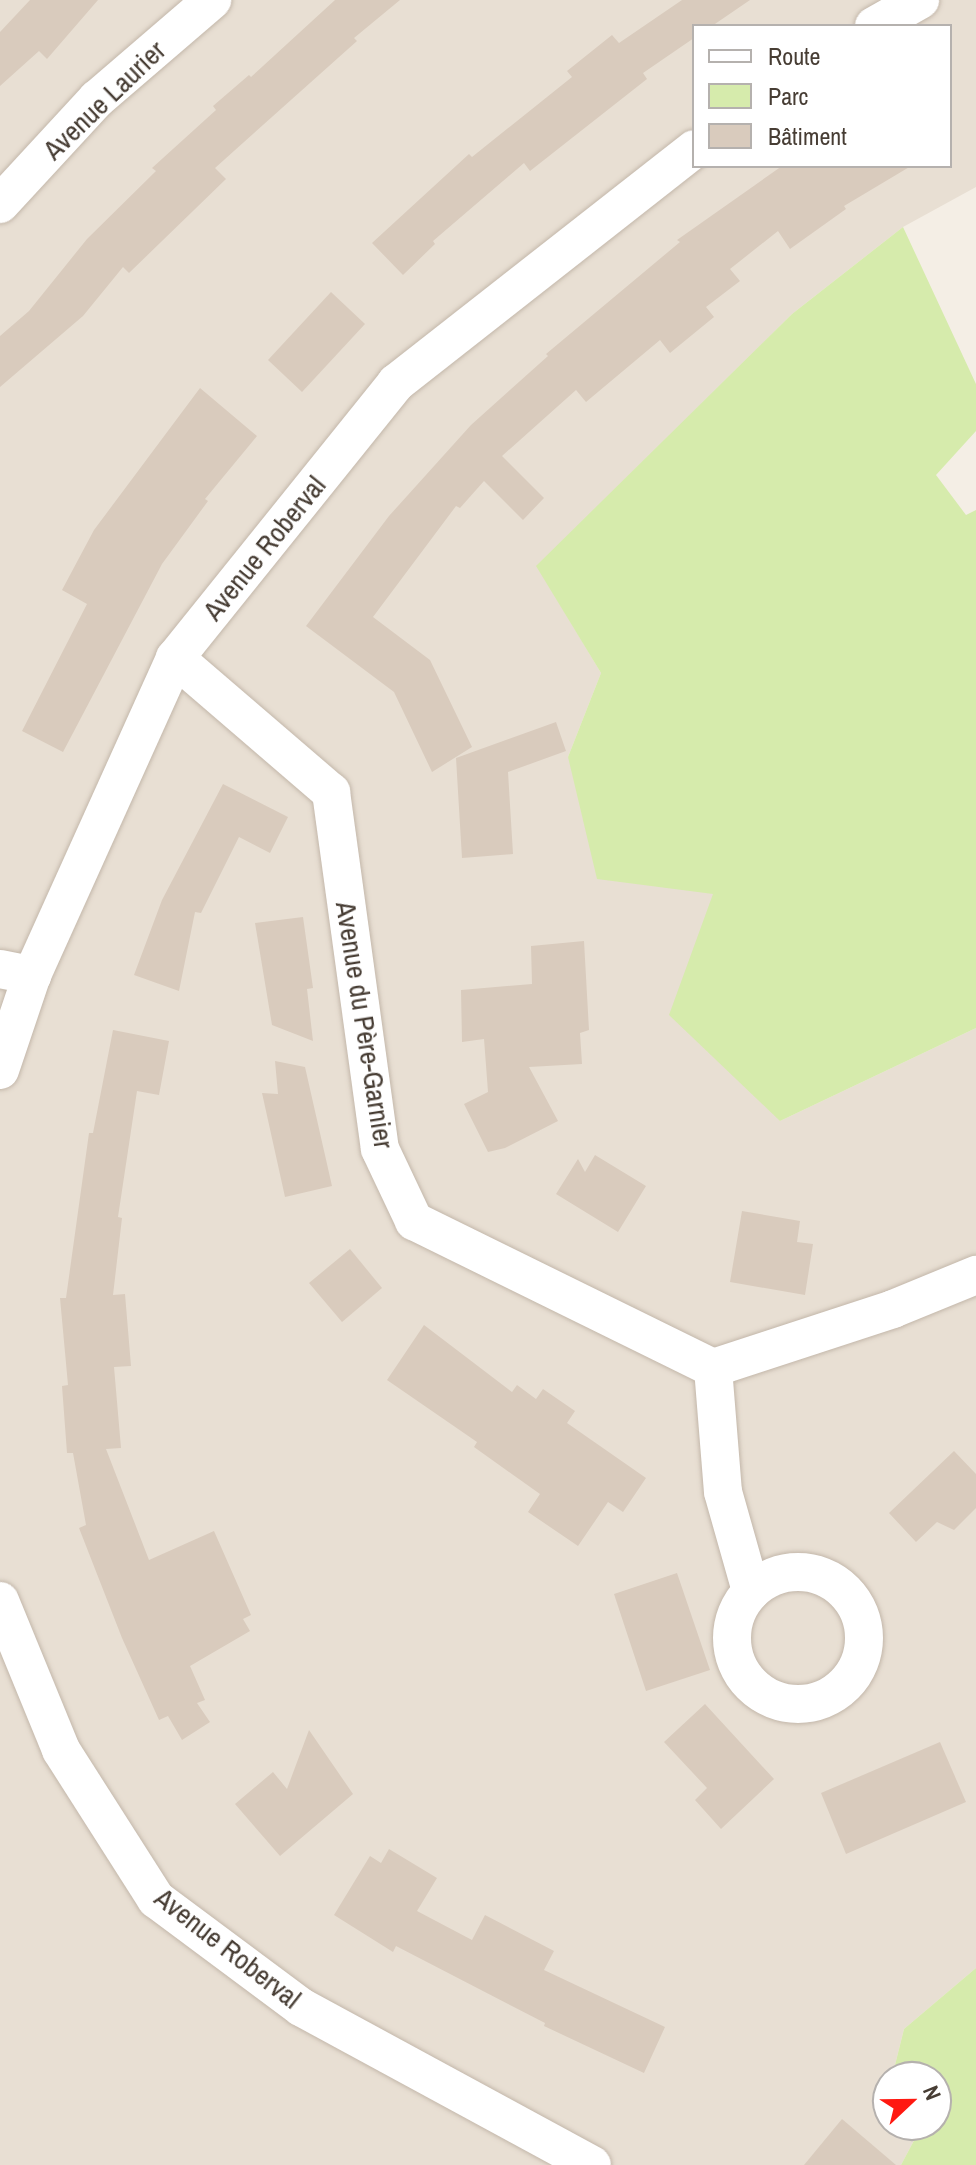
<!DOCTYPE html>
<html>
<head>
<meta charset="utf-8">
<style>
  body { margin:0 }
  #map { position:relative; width:976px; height:2165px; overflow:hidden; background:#f4eee5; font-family:"Archivo Narrow",sans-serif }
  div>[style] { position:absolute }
  .residential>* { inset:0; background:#e8dfd3 }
  .green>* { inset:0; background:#d6ebac }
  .building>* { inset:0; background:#d9cbbd }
  .roads { filter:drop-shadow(0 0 2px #c3b7aa) drop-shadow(0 0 2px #c3b7aa) }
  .minor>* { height:38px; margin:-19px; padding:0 19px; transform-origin:19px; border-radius:19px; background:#fff }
  .minor>.ring { margin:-19px; padding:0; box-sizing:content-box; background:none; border:38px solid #fff; border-radius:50% }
  span { translate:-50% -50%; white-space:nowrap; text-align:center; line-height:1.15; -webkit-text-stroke:6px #fff; paint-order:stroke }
  .street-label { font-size:28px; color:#473d34 }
  .legend { position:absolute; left:692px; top:24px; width:260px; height:144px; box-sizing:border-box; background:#fff; border:2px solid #b5b1ae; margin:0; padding:10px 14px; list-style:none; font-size:24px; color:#473d34 }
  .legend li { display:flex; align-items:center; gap:16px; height:40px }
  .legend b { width:40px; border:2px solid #b5b1ae }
  .north { position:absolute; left:872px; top:2061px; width:80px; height:80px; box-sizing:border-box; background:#fff; border:2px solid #b5b1ae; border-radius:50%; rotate:68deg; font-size:22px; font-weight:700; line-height:32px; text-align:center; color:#473d34 }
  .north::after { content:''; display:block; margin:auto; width:28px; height:36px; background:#ff1911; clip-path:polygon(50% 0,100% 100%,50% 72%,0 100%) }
</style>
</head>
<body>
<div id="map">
  <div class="residential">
    <div style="clip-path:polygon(evenodd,0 0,976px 0,976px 187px,903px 227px,792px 314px,537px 566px,601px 673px,568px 757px,714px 894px,780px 1121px,976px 1028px,976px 1968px,904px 2029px,892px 2077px,888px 2077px,884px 2107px,888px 2110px,888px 2125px,911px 2125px,919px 2131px,901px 2165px,0 2165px,0 0,694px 26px,950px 26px,950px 166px,694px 166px,694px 26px)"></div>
  </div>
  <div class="green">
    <div style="clip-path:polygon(903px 227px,976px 384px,976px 431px,936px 475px,966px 515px,976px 510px,976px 1028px,780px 1121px,669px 1015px,713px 894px,597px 879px,568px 757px,601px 673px,536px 566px,792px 314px)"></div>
    <div style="clip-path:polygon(976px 1968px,976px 2165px,901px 2165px,919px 2131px,911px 2125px,936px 2125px,936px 2077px,892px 2077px,904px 2029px)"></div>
  </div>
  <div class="building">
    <div style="clip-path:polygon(30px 0,98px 0,47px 59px,39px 51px,0 86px,0 32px)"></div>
    <div style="clip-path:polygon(335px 0,400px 0,354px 38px,357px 41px,215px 168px,226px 179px,129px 273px,123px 267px,83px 316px,0 387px,0 336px,29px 311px,87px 239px,156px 171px,152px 168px,216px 110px,213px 106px,249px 75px,251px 77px)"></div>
    <div style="clip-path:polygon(682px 0,750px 0,712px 26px,694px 26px,694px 38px,643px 73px,647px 79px,530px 171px,524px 163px,433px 241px,435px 244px,403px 275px,372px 243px,469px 154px,472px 157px,572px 77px,567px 71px,612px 35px,619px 43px)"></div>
    <div style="clip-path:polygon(782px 166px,911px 166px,844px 206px,846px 209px,790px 249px,778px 231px,730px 269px,740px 281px,706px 307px,714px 317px,670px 353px,660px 340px,586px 402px,576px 390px,502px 456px,544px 498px,523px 520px,484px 481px,460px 508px,456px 506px,373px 617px,430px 660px,472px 747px,432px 772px,394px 692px,306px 626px,389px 516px,471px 425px,548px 356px,546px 354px,680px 242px,677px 240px)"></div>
    <div style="clip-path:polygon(331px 292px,365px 324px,302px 392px,268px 360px)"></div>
    <div style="clip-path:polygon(200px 388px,257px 436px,205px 499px,208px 501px,162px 564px,63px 752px,22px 731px,87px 604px,62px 590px,94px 530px)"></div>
    <div style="clip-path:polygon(556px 722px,566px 751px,508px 772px,513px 854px,462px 858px,456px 758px)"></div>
    <div style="clip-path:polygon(223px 784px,288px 817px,270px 853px,239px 837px,201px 913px,195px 912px,179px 991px,134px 975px,162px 900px)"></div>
    <div style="clip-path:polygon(303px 917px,313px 988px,307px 989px,313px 1041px,272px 1025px,255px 923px)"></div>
    <div style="clip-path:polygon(584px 941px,589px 1030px,580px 1033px,582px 1064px,529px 1067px,558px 1121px,505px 1148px,488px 1152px,464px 1104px,488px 1092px,484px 1039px,462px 1042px,461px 990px,532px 984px,531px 946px)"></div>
    <div style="clip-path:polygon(113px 1030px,169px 1041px,159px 1095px,137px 1091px,118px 1217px,122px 1218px,113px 1295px,125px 1294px,131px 1366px,114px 1367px,121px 1448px,106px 1449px,149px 1560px,214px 1531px,251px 1615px,243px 1619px,250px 1631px,190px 1666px,205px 1700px,197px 1703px,210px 1722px,182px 1740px,168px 1716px,159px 1720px,122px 1638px,79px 1528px,86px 1525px,73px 1453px,67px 1453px,62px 1386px,68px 1385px,60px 1298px,66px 1298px,89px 1133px,93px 1133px)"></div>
    <div style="clip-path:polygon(275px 1061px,305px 1067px,332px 1186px,285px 1197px,262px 1093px,278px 1094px)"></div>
    <div style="clip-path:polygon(595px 1155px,646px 1186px,618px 1232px,556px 1194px,578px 1159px,585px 1172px)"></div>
    <div style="clip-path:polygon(742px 1211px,800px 1221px,797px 1242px,813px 1244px,805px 1295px,730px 1282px)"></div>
    <div style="clip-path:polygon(350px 1249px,382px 1288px,342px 1322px,309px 1283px)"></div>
    <div style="clip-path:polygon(424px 1325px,512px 1392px,517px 1385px,536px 1399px,543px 1389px,575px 1411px,567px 1423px,646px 1478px,623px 1512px,608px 1502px,578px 1546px,528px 1512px,540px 1494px,474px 1447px,477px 1442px,387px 1380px)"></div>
    <div style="clip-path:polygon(954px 1451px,976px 1474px,976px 1508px,954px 1530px,937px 1522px,916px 1542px,889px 1513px)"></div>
    <div style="clip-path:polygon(677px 1573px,710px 1670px,646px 1691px,614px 1594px)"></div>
    <div style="clip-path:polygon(705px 1704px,774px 1779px,721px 1829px,695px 1800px,707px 1788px,664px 1742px)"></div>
    <div style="clip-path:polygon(309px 1730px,353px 1794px,280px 1856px,235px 1804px,273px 1772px,287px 1789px)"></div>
    <div style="clip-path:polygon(940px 1742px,966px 1802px,846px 1854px,821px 1793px)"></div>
    <div style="clip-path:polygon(389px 1849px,437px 1878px,417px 1911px,472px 1940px,485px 1915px,554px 1951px,544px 1970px,665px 2027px,644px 2073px,544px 2026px,545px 2023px,396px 1946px,393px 1952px,334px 1915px,370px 1856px,381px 1863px)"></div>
    <div style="clip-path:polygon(842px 2119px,896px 2165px,804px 2165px)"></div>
  </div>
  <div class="roads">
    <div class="minor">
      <div style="left:874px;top:26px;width:53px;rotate:-29.5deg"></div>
      <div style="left:0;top:204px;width:143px;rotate:-47.3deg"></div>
      <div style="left:97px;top:99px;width:152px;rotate:-40.7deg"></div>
      <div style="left:175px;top:658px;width:206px;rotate:40.7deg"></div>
      <div style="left:331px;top:792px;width:360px;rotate:82.2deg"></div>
      <div style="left:380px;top:1149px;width:80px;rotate:64.7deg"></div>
      <div style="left:414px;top:1221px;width:333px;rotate:26.2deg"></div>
      <div style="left:713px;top:1368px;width:124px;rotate:85.4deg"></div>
      <div style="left:723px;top:1492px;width:103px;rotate:74.2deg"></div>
      <div style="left:0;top:969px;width:33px;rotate:11deg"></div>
      <div style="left:0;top:1070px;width:100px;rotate:-71.4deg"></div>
      <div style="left:32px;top:975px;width:348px;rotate:-65.7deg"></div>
      <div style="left:175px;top:658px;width:353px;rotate:-51.2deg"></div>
      <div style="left:396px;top:383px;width:379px;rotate:-38.1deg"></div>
      <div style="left:713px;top:1368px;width:189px;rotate:-18.1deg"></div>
      <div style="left:893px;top:1309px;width:90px;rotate:-22.3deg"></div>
      <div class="ring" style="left:732px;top:1572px;width:94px;height:94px"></div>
      <div style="left:0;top:1601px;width:161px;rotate:67.7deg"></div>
      <div style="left:61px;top:1750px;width:177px;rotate:57.5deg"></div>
      <div style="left:156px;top:1899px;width:181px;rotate:36.7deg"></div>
      <div style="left:301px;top:2007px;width:331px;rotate:28.5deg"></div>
    </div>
  </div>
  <div class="street-label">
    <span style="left:104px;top:100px;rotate:-44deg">Avenue Laurier</span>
    <span style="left:264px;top:548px;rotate:-51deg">Avenue Roberval</span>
    <span style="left:365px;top:1025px;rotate:81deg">Avenue du Père-Garnier</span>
    <span style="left:228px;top:1948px;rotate:38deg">Avenue Roberval</span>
  </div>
  <ul class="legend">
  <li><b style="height:10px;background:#fff"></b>Route</li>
  <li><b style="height:22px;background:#d6ebac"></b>Parc</li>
  <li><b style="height:22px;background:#d9cbbd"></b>Bâtiment</li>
  </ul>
  <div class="north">N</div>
</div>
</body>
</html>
